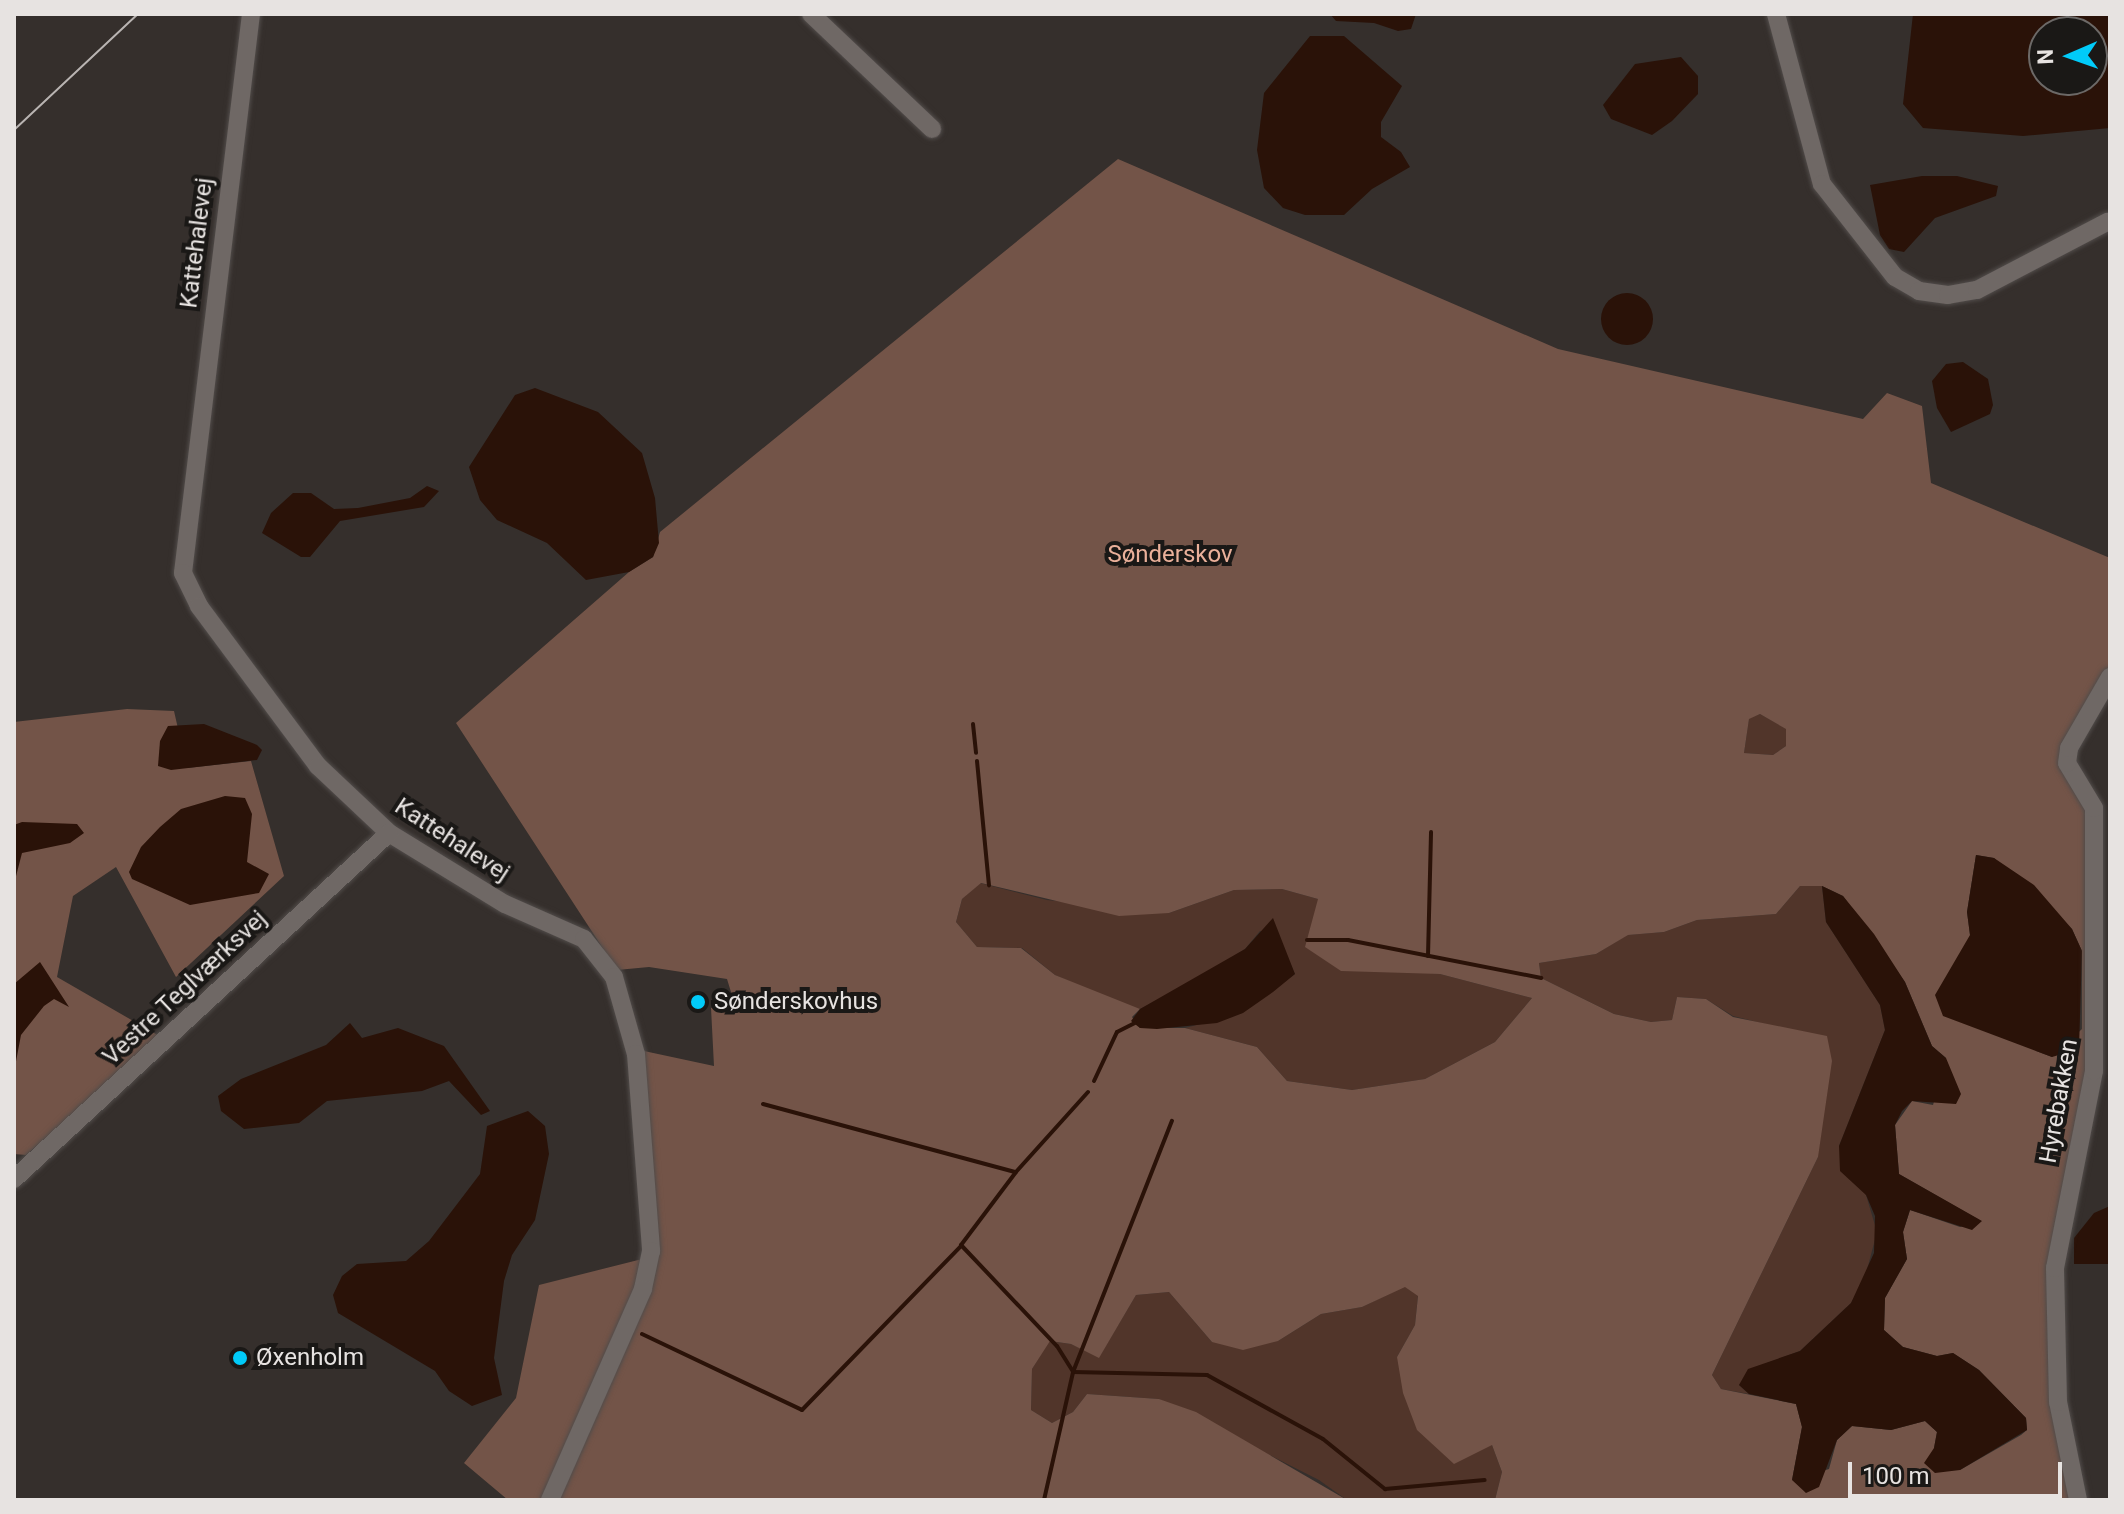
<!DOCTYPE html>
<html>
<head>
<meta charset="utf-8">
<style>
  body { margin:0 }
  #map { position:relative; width:2124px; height:1514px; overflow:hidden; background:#352f2c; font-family:Roboto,sans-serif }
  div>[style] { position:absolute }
  .green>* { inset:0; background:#51352a }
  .forest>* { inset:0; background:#735448 }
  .water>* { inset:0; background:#2a1208 }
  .round { border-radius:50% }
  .stream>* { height:4px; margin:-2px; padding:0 2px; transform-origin:2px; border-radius:2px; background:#2a1208 }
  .roads { filter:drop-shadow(0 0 2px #514c4a) drop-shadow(0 0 2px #514c4a) }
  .minor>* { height:18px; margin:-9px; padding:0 9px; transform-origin:9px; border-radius:9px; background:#6f6865 }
  .tram>* { height:2px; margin:-1px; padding:0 1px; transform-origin:1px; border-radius:1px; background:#b9b4b2 }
  .dots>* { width:22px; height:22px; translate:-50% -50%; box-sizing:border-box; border:4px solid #1a1816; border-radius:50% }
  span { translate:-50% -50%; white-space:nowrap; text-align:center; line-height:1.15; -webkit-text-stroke:8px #1a1816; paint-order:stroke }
  .street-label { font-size:24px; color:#e7e3e1 }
  .park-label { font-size:24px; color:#eab09a }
  .poi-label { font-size:24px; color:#e7e3e1 }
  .left { translate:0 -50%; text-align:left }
  .frame { position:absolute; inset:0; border:16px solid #e7e3e1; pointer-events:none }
  .north { position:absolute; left:2028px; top:16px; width:80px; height:80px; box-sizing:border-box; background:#1a1816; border:2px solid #6c6967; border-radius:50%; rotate:268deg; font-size:22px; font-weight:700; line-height:32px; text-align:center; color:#e7e3e1 }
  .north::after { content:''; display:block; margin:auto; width:28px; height:36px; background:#01cbf9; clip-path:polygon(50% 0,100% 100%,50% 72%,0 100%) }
  .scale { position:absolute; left:1848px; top:1462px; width:214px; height:36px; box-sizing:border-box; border:4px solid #e7e3e1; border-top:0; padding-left:10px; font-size:24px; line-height:28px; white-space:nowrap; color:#e7e3e1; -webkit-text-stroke:6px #1a1816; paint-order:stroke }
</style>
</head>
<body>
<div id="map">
  <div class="green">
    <div style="clip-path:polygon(1760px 714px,1787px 729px,1786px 746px,1773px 755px,1744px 753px,1749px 718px)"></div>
    <div style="clip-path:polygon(980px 883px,1047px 900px,1169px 913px,1234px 890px,1282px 889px,1318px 899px,1395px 969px,1440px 974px,1532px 998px,1495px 1042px,1425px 1079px,1352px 1090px,1287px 1081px,1257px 1047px,1185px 1028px,1242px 1013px,1295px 974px,1279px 939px,1260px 931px,1245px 949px,1194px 981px,1140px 1009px,1129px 1008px,1055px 975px,1022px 948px,977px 947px,956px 922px,962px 899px)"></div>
    <div style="clip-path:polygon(1800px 886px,1822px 886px,1826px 922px,1880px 1005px,1885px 1030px,1839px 1146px,1866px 1195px,1877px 1232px,1864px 1281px,1851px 1303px,1800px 1351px,1767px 1363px,1739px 1385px,1749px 1394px,1721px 1389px,1712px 1375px,1818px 1157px,1769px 1025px,1733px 1016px,1706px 999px,1677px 997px,1672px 1020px,1651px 1022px,1614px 1014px,1541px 978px,1539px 963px,1596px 954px,1627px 935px,1664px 932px,1697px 920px,1776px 914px)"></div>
    <div style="clip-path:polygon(1405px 1286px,1418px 1295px,1415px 1325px,1397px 1357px,1492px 1445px,1502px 1472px,1495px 1500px,1347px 1500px,1319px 1480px,1159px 1399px,1087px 1394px,1073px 1412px,1052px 1423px,1031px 1410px,1032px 1369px,1049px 1341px,1071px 1344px,1099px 1357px,1136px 1295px,1169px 1292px,1212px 1342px,1278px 1341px,1321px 1314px,1362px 1307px)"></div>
  </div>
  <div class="forest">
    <div style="clip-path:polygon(evenodd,1118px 159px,1558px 349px,1863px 419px,1887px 393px,1922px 406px,1931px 483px,2110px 558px,2110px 671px,2063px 764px,2091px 815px,2087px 1087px,2050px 1267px,2071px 1500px,1495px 1500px,1502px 1472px,1492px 1445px,1454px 1464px,1417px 1430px,1403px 1393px,1397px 1357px,1415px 1325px,1418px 1296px,1405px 1287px,1362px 1307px,1321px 1314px,1278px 1341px,1243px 1350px,1212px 1342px,1169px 1292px,1136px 1295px,1099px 1358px,1071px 1344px,1050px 1341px,1032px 1369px,1031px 1410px,1052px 1423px,1073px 1412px,1087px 1394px,1159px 1399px,1196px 1412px,1347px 1500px,508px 1500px,464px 1463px,516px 1398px,539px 1285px,658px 1255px,644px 1051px,714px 1066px,711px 1008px,734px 1002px,727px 979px,649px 967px,617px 970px,456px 723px,629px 572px,653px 557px,660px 532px,1118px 159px,1760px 714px,1786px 729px,1786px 746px,1773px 755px,1744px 753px,1749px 719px,1760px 714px,1118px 159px,1976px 855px,1994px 858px,2072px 929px,2082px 951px,2082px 1029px,2052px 1057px,2036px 1051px,1970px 935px,1967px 912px,1976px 855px,1118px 159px,981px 883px,1119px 916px,1169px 913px,1234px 890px,1282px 889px,1318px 899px,1305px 947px,1341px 971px,1440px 974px,1532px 998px,1495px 1042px,1425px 1079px,1352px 1090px,1287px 1081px,1257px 1047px,1185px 1028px,1140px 1028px,1132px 1017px,1140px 1009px,1055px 975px,1021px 948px,977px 947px,956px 922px,962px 899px,981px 883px,1118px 159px,1800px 886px,1822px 886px,1843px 896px,1905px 982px,1932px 1046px,1946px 1058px,1933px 1105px,1912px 1101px,1895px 1125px,1899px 1174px,1981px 1221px,1960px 1227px,1910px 1210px,1903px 1232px,1907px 1259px,1885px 1298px,1884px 1330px,1903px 1347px,1937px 1356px,1953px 1353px,1979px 1370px,2026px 1418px,2027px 1430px,2021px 1435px,1960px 1470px,1934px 1448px,1937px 1432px,1925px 1421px,1891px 1430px,1852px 1426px,1837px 1440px,1829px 1469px,1792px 1480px,1802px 1427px,1796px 1404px,1721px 1389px,1712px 1375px,1818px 1157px,1832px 1061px,1827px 1036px,1733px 1017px,1706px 999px,1677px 997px,1672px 1020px,1651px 1022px,1614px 1014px,1541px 978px,1539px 963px,1596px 954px,1628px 935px,1664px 932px,1697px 920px,1776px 914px,1800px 886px)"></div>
    <div style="clip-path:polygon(127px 709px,174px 711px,187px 768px,251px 761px,284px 876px,176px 977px,116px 867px,73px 896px,57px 977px,161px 1037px,26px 1155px,14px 1154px,14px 722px)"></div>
  </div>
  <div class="water">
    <div style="clip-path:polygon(1330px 14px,1416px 14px,1411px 29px,1398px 31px,1374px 23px,1336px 21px)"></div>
    <div style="clip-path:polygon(evenodd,1913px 14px,2110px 14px,2110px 128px,2023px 136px,1923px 128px,1903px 104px,1913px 14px,2044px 32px,2092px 32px,2092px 80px,2044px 80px,2044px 32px)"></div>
    <div style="clip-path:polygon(1310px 36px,1344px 36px,1402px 86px,1381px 122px,1381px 137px,1401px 152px,1410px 167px,1372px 189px,1344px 215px,1305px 215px,1283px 208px,1264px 188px,1257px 150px,1264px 93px)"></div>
    <div style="clip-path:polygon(1681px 57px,1698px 76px,1698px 94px,1672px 121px,1652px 135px,1611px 119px,1603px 105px,1635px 64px)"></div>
    <div style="clip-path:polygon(1922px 176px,1957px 176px,1998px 186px,1996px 196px,1935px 218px,1904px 252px,1889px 249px,1880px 235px,1870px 185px)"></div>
    <div class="round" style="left:1601px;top:293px;width:52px;height:52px"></div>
    <div style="clip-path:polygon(1963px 362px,1988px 379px,1993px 405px,1990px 414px,1951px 432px,1937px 408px,1932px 381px,1946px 364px)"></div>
    <div style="clip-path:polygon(535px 388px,598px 412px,642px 453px,655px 498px,659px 543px,653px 557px,629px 572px,586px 580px,547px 543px,497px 520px,480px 500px,469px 467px,515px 395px)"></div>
    <div style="clip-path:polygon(427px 486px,439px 491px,424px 507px,340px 521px,310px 557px,301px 557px,262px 533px,271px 513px,293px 493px,311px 493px,334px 509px,358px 508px,410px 498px)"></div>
    <div style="clip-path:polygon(204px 724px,257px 745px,262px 750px,257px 760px,171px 770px,158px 766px,160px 741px,168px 726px)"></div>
    <div style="clip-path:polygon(225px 796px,245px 798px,252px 814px,247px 862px,269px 874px,259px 893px,190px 905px,132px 879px,129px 872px,141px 847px,160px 827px,181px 809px)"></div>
    <div style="clip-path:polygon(22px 822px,77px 824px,84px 833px,70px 843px,22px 853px,14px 884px,14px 825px)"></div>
    <div style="clip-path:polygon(1976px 855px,1994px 858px,2034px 885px,2072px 929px,2082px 951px,2079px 1049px,2052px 1057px,1943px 1016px,1935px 995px,1970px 935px,1967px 912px)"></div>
    <div style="clip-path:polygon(1822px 886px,1843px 896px,1874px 934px,1905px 982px,1932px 1046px,1946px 1058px,1961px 1094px,1956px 1104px,1912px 1101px,1902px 1111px,1895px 1125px,1899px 1174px,1982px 1221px,1972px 1230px,1910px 1210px,1903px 1232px,1907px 1259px,1885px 1298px,1884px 1330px,1903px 1347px,1937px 1356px,1953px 1353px,1979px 1370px,2026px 1418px,2027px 1430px,1960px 1470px,1935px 1473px,1924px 1463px,1934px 1448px,1937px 1432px,1925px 1421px,1891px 1430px,1852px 1426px,1837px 1440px,1819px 1487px,1806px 1493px,1792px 1480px,1802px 1427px,1796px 1404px,1749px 1394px,1739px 1385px,1748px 1369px,1800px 1351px,1851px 1303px,1874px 1253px,1875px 1216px,1866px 1195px,1840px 1171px,1839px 1146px,1885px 1030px,1880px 1005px,1826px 922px)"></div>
    <div style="clip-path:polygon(1273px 918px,1295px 974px,1273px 992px,1243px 1013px,1217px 1023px,1157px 1029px,1140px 1028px,1131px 1021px,1140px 1009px,1245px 949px)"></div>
    <div style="clip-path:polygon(40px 962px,69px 1007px,54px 999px,44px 1006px,21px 1035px,14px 1072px,14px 984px)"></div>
    <div style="clip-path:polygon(350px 1023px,362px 1038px,398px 1028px,444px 1046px,490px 1111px,481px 1115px,449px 1081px,422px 1091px,327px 1101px,299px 1123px,244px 1129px,221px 1111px,218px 1096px,241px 1079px,326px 1045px)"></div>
    <div style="clip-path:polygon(528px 1111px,545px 1126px,549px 1154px,535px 1220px,512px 1255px,504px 1281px,494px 1358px,502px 1395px,472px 1406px,449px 1391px,435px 1371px,338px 1313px,333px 1295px,342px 1276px,357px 1264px,406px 1261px,429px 1241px,480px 1174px,487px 1126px)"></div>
    <div style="clip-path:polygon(2110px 1206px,2110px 1264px,2074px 1264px,2074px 1238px,2094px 1213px)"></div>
  </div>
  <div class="stream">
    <div style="left:973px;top:724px;width:29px;rotate:84deg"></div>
    <div style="left:977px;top:761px;width:125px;rotate:84.5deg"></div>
    <div style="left:1307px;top:940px;width:41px"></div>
    <div style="left:1348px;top:940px;width:197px;rotate:11.1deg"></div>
    <div style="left:1428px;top:956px;width:124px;rotate:-88.6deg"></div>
    <div style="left:1094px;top:1081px;width:54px;rotate:-64.9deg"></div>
    <div style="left:1117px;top:1032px;width:20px;rotate:-27deg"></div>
    <div style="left:1088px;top:1092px;width:108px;rotate:132deg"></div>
    <div style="left:1016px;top:1172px;width:91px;rotate:127deg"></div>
    <div style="left:961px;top:1245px;width:139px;rotate:46.5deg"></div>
    <div style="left:1057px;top:1346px;width:31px;rotate:58deg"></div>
    <div style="left:1073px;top:1372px;width:134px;rotate:1.3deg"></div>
    <div style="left:1207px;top:1375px;width:132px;rotate:28.9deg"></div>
    <div style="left:1323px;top:1439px;width:80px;rotate:38.9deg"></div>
    <div style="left:1385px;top:1489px;width:100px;rotate:-5.1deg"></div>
    <div style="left:763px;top:1104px;width:261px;rotate:15.1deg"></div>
    <div style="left:642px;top:1334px;width:177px;rotate:25.4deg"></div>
    <div style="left:802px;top:1410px;width:228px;rotate:-45.9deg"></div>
    <div style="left:1044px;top:1500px;width:131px;rotate:-77.2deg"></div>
    <div style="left:1073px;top:1372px;width:270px;rotate:-68.5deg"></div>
  </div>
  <div class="roads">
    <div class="minor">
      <div style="left:251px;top:14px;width:563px;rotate:96.94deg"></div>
      <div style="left:183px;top:573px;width:37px;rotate:64deg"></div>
      <div style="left:199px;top:606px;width:199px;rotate:53.4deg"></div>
      <div style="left:318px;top:766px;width:98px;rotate:43.3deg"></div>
      <div style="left:389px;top:833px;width:136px;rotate:31.5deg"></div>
      <div style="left:505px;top:904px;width:86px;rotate:23.9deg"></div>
      <div style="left:584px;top:939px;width:48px;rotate:51.7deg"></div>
      <div style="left:614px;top:977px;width:80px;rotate:74.1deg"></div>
      <div style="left:636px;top:1054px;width:198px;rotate:85.6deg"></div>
      <div style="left:651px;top:1251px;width:39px;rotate:102deg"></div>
      <div style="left:643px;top:1289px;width:231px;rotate:113.8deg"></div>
      <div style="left:811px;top:14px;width:167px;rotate:43.5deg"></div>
      <div style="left:1776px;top:14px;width:176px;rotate:74.9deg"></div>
      <div style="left:1822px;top:184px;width:118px;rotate:51.9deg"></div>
      <div style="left:1895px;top:277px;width:28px;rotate:30deg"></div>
      <div style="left:1919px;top:291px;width:29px;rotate:8deg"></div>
      <div style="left:1948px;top:295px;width:29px;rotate:-10deg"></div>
      <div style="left:1977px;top:290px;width:147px;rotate:-27.6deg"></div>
      <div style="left:14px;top:1179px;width:510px;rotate:-42.7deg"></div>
      <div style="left:2078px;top:1500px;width:100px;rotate:-101.5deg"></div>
      <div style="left:2058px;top:1402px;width:134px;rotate:-91.3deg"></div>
      <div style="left:2055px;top:1268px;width:201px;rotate:-78.8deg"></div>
      <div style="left:2094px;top:1071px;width:263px;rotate:-90deg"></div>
      <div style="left:2094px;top:808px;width:52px;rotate:-121deg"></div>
      <div style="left:2067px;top:763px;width:15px;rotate:-82deg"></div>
      <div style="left:2069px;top:748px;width:82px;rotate:-60deg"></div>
    </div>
  </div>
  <div class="tram">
    <div style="left:14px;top:130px;width:170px;rotate:-43.1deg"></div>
  </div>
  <div class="dots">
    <div style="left:698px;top:1002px;background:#01cbf9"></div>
    <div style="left:240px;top:1358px;background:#01cbf9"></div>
  </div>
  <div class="street-label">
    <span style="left:197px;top:243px;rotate:-83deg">Kattehalevej</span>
    <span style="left:452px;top:840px;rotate:33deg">Kattehalevej</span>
    <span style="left:185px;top:988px;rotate:-43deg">Vestre Teglværksvej</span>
    <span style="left:2059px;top:1101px;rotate:-80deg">Hyrebakken</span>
  </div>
  <div class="park-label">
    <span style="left:1170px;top:555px">Sønderskov</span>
  </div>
  <div class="poi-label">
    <span class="left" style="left:714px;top:1002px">Sønderskovhus</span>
    <span class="left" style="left:256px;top:1358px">Øxenholm</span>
  </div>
  <div class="frame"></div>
  <div class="north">N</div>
  <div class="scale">100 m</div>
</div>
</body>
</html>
